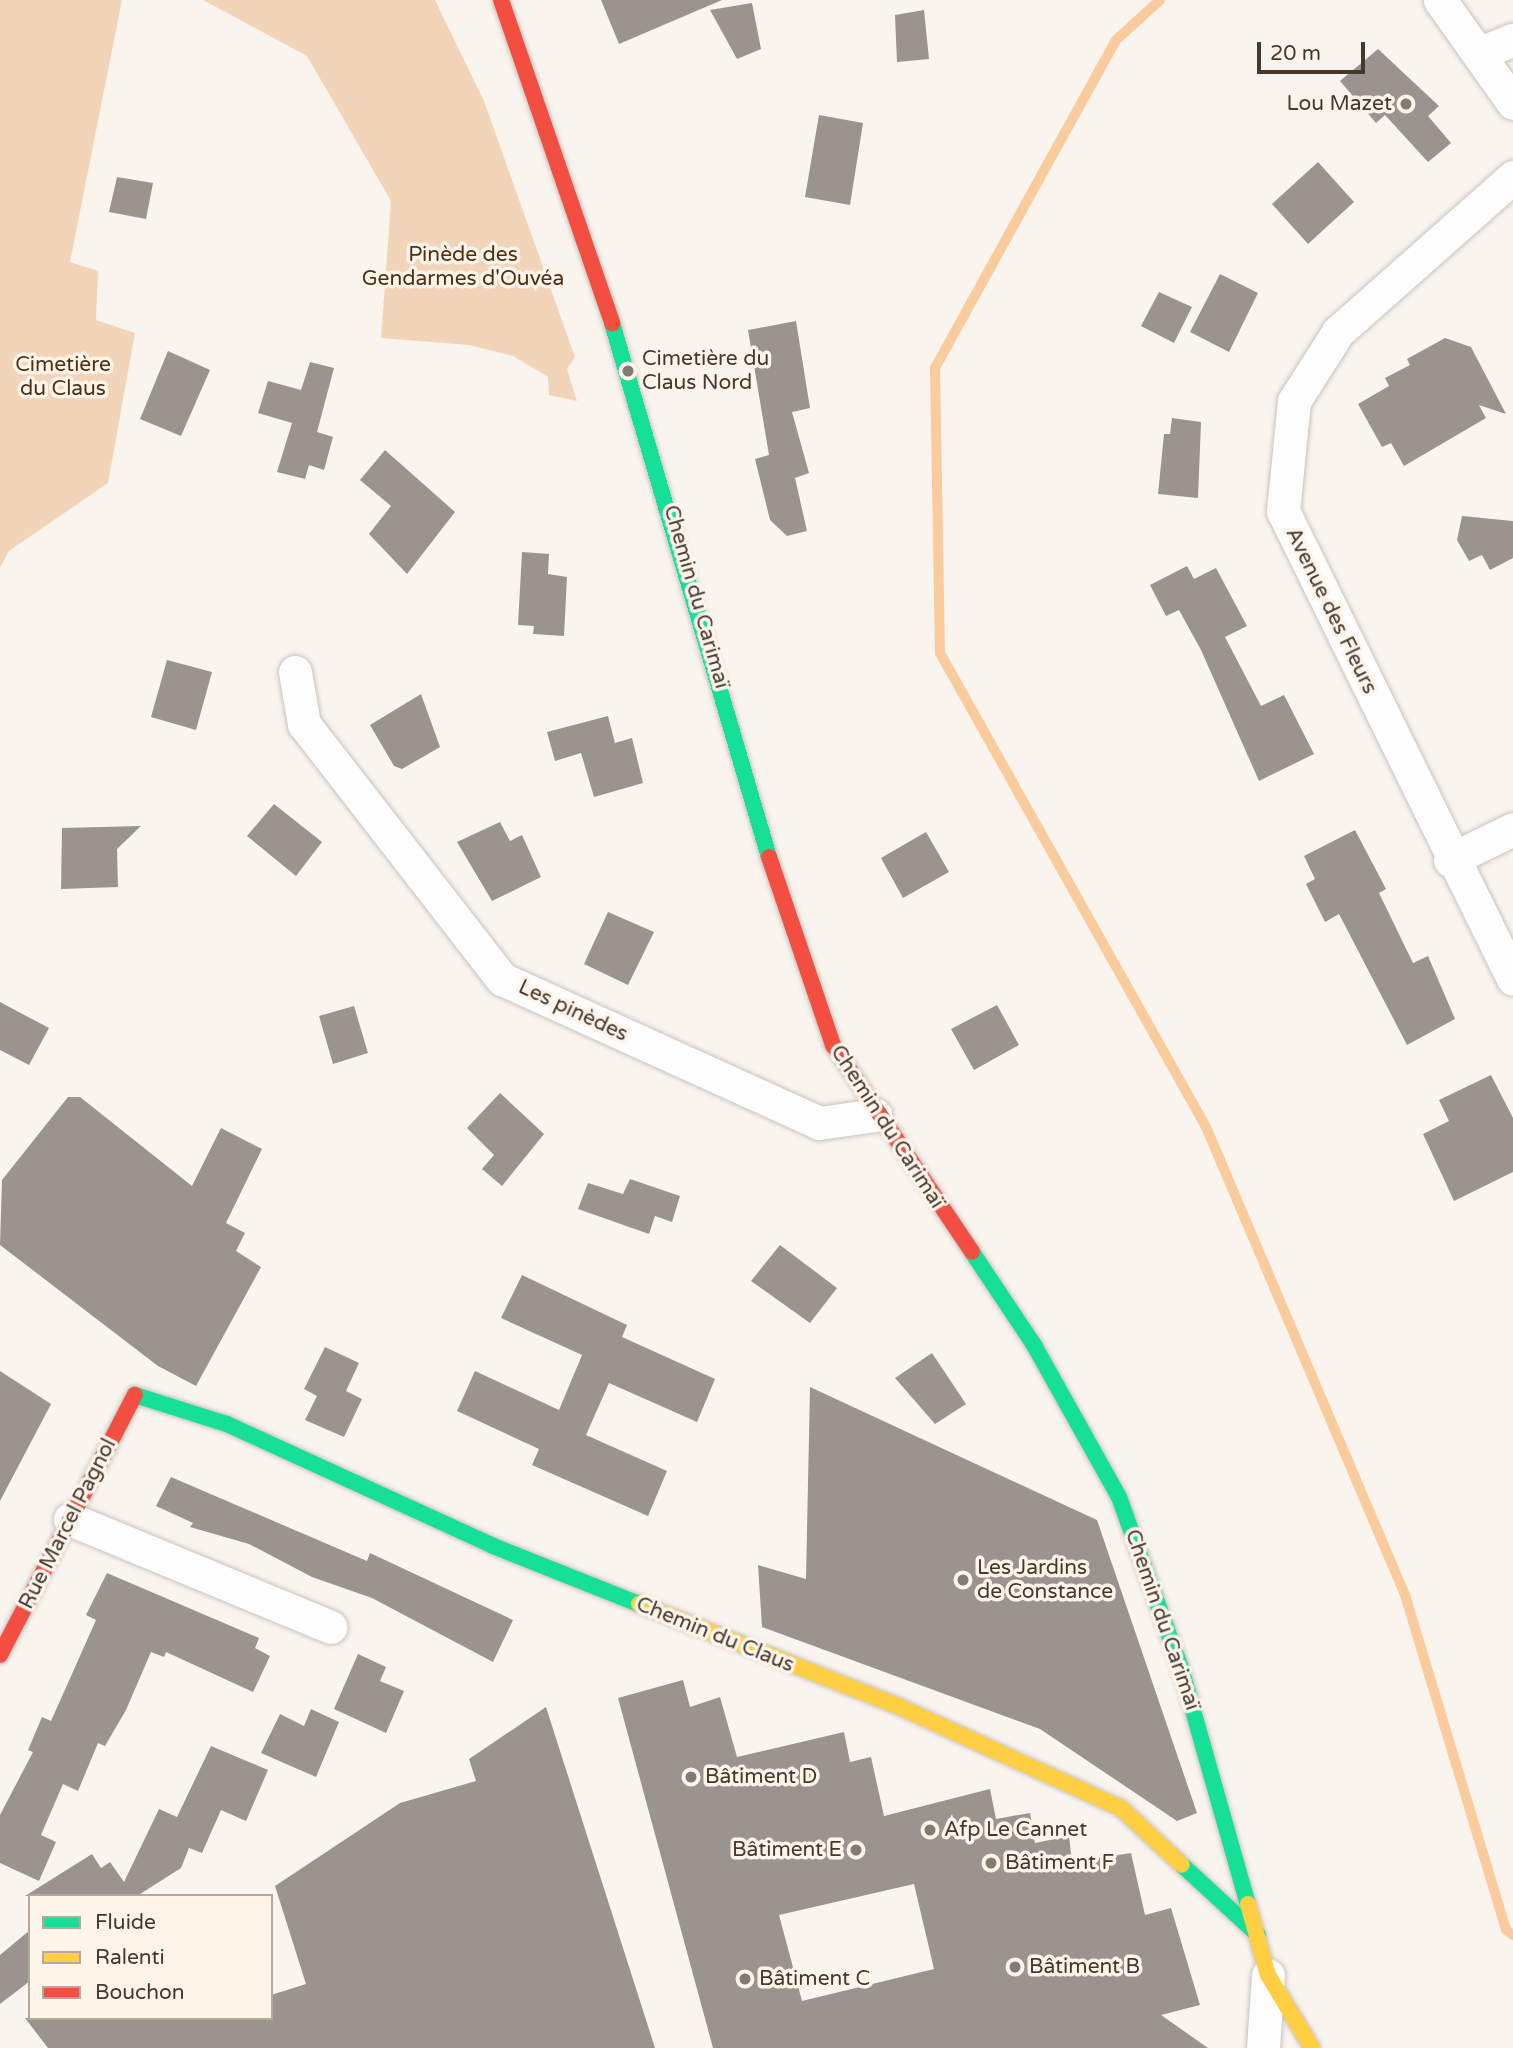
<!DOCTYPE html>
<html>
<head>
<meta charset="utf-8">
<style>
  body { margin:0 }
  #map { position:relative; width:1513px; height:2048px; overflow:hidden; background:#faf4ef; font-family:"Varela Round",sans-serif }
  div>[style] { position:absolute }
  .green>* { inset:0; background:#f2d5b9 }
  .stream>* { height:10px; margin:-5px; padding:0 5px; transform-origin:5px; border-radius:5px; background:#facb9d }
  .building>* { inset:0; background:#9b948e }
  .roads { filter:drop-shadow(0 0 2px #cac3bc) drop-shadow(0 0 2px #cac3bc) }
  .street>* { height:33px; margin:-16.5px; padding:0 16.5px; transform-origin:16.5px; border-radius:16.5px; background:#fefdfd }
  .fast>* { height:16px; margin:-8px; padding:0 8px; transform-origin:8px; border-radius:8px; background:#16e098 }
  .slow>* { height:16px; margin:-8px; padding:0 8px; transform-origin:8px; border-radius:8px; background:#ffcf43 }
  .jam>* { height:16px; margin:-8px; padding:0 8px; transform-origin:8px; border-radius:8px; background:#f24e42 }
  .dots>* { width:19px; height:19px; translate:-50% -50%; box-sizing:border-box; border:4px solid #fff4ea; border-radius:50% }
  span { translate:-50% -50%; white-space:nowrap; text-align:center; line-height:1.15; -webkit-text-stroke:7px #fff4ea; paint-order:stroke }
  .poi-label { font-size:21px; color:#43392f }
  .right { translate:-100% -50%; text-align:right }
  .left { translate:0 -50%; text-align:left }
  .park-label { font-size:21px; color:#4a3015 }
  .street-label { font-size:21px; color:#43392f }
  .legend { position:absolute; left:28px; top:1894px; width:245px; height:126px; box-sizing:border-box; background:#fff4ea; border:2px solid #b4a99f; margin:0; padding:9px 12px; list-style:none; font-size:21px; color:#43392f }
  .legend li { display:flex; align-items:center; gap:14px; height:35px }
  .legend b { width:35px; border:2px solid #b4a99f }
  .scale { position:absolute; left:1257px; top:42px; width:108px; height:32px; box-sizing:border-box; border:4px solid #43392f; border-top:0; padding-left:9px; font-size:21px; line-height:24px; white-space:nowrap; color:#43392f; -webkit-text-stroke:5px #fff4ea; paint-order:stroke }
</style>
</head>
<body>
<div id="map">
  <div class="green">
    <div style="clip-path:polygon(0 0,122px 0,70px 262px,98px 271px,96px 320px,135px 333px,108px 483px,9px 551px,0 568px)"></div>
    <div style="clip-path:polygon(203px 0,435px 0,484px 101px,575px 357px,567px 369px,577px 401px,549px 395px,548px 377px,513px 356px,469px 345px,381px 338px,391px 201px,307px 56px)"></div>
  </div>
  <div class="stream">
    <div style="left:1160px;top:0;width:59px;rotate:137.7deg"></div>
    <div style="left:1116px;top:40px;width:375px;rotate:118.9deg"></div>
    <div style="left:935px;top:368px;width:285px;rotate:89deg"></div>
    <div style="left:940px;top:653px;width:544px;rotate:60.7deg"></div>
    <div style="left:1206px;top:1127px;width:509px;rotate:66.96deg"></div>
    <div style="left:1405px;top:1595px;width:350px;rotate:73.2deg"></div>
    <div style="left:1506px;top:1930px;width:9px;rotate:36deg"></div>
  </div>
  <div class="building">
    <div style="clip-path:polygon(601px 0,722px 0,619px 44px)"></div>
    <div style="clip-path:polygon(752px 3px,761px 49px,737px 59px,710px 10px)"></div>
    <div style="clip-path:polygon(924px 10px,929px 59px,897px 62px,895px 15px)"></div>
    <div style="clip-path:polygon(1378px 49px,1439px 106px,1428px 116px,1451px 143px,1428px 162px,1385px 115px,1376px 123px,1340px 81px)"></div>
    <div style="clip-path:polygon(819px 115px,863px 123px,850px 205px,805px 197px)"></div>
    <div style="clip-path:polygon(1318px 162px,1354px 202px,1308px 244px,1272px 204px)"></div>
    <div style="clip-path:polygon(117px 177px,153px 183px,146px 219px,109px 212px)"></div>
    <div style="clip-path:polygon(1220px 274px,1258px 293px,1229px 352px,1190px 332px)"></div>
    <div style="clip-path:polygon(1159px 292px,1192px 307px,1174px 343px,1141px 326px)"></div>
    <div style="clip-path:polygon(796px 321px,810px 408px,792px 412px,809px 473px,795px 478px,807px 531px,787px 536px,770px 520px,755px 459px,769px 455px,748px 330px)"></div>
    <div style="clip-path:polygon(1445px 338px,1471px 347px,1506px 414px,1479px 405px,1486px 418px,1404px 466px,1391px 443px,1382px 447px,1358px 404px,1389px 386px,1385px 378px,1410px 365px,1407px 359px)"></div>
    <div style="clip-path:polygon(168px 351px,210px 370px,181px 436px,140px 419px)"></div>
    <div style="clip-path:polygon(310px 362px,334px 368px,317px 432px,333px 437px,324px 470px,309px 465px,305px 479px,277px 472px,292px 423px,258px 413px,268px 381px,301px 390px)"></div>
    <div style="clip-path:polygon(1172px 418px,1201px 422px,1198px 498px,1158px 494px,1164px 434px,1170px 434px)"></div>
    <div style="clip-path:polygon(385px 450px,455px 512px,407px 574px,369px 534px,391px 506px,360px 480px)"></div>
    <div style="clip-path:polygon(1462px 516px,1513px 521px,1513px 558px,1490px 570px,1482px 555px,1469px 561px,1457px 540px)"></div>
    <div style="clip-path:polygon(522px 552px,549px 554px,548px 574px,567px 577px,564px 636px,533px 634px,534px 626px,518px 625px)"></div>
    <div style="clip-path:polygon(1187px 566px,1194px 579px,1216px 568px,1247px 626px,1225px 637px,1261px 706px,1284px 695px,1314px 754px,1259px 781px,1201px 650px,1179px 610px,1166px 616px,1150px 585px)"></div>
    <div style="clip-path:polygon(167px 660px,212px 672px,196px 730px,151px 717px)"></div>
    <div style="clip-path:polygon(421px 694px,440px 747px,402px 769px,394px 766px,370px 725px)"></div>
    <div style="clip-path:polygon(608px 716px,615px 743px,632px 738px,643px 783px,594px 797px,581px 753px,555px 761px,547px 732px)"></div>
    <div style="clip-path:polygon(274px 804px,322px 842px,296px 876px,247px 836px)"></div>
    <div style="clip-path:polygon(500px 822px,510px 841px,522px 835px,541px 877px,492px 901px,457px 842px)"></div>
    <div style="clip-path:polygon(141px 826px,117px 849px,118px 887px,61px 889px,62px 828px)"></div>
    <div style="clip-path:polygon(1355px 830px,1386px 889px,1379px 893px,1413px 963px,1428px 956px,1455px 1019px,1407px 1045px,1339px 914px,1325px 922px,1306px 884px,1315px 879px,1304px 856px)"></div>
    <div style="clip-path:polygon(926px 832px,949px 872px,903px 898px,881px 858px)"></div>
    <div style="clip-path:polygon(608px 912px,654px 932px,628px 985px,584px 964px)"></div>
    <div style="clip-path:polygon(0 1002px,49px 1028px,29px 1065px,0 1050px)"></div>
    <div style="clip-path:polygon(997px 1005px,1019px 1045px,974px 1070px,951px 1029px)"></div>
    <div style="clip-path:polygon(354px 1006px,368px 1053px,333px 1064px,319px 1016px)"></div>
    <div style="clip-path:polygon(1491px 1075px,1513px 1118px,1513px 1172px,1454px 1201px,1423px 1134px,1449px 1121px,1439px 1100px)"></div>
    <div style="clip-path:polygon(500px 1093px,544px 1134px,502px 1186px,482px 1169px,494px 1155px,467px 1128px)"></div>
    <div style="clip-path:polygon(68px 1097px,80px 1097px,192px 1186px,221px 1128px,262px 1149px,226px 1223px,245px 1233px,236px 1251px,261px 1267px,196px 1386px,158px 1366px,0 1245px,2px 1180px)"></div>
    <div style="clip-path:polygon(630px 1179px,680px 1196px,672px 1222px,655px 1216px,649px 1234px,578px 1209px,588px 1183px,623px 1194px)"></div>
    <div style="clip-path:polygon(780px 1245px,837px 1288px,810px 1323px,751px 1281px)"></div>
    <div style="clip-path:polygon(522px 1275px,627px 1325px,622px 1337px,715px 1379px,697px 1422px,609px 1383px,586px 1435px,667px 1471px,648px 1516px,532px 1465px,539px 1449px,457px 1411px,475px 1371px,559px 1410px,582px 1355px,501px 1318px)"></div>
    <div style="clip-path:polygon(325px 1347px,359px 1363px,346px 1391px,362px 1399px,344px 1437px,305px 1420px,317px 1396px,304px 1389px)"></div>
    <div style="clip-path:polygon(932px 1353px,966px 1404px,935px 1424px,895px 1378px)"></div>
    <div style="clip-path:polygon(0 1371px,51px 1404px,0 1501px)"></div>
    <div style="clip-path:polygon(810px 1387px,1097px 1520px,1197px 1813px,1177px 1821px,1040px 1729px,762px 1627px,758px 1565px,806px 1579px)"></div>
    <div style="clip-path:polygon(171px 1477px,367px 1561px,370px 1553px,513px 1620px,493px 1662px,372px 1598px,312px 1577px,249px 1544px,190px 1527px,193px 1523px,156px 1506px)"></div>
    <div style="clip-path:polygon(107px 1573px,259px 1638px,255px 1648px,270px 1656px,253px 1692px,166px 1652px,164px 1657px,151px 1652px,126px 1710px,105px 1746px,98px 1743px,78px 1791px,63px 1784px,41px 1835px,56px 1842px,39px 1881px,0 1863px,0 1815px,33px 1752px,28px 1750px,42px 1717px,51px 1721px,96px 1620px,86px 1615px)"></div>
    <div style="clip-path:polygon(358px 1654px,386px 1667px,380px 1681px,404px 1691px,386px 1733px,334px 1709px)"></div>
    <div style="clip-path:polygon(evenodd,683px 1680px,690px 1707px,720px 1697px,737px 1757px,844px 1732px,850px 1762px,871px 1757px,884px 1816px,990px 1789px,996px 1819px,1030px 1813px,1035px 1843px,1069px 1836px,1072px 1862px,1131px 1853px,1145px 1915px,1171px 1908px,1200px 2005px,1161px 2015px,1208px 2048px,713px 2048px,618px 1698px,683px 1680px,914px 1884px,934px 1969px,802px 2001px,779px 1915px,914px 1884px)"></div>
    <div style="clip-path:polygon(546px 1707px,655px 2048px,48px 2048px,25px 2018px,271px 2018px,271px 1995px,306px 1984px,275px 1886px,400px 1803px,476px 1781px,469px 1759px)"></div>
    <div style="clip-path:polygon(311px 1709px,339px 1722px,316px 1777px,261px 1753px,280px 1714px,304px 1726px)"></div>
    <div style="clip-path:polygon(211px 1746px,268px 1770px,246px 1821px,221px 1810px,202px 1853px,189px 1848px,181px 1868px,137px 1896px,25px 1896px,92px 1854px,101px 1868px,110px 1862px,124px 1882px,159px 1809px,177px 1817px)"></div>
    <div style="clip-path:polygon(30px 1930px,30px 1981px,0 2004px,0 1955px)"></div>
  </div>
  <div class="roads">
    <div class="street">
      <div style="left:1440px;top:0;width:126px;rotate:54.7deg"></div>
      <div style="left:1480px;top:53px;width:35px;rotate:-22deg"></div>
      <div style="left:1513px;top:177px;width:234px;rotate:138.5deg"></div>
      <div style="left:1338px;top:332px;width:82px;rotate:122.5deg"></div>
      <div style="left:1294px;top:401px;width:111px;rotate:95.7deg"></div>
      <div style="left:1283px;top:511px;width:521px;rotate:63.83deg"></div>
      <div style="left:295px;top:672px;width:53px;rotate:80.2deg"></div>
      <div style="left:304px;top:724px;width:323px;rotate:52.2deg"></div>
      <div style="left:502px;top:979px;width:348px;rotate:24.4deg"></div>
      <div style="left:819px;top:1123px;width:57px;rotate:-8.1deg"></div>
      <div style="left:1450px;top:860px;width:70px;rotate:-26.2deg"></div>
      <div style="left:70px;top:1519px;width:282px;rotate:22.5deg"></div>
      <div style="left:1263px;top:2048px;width:73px;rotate:-86.1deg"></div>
    </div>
    <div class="fast">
      <div style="left:612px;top:323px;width:557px;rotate:73.62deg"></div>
      <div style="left:972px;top:1252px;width:112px;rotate:56.3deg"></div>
      <div style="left:1034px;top:1345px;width:174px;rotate:60.8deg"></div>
      <div style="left:1119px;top:1497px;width:182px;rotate:70.1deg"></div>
      <div style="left:1181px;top:1668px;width:245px;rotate:74.2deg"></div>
      <div style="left:135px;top:1395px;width:96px;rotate:17.5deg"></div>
      <div style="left:227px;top:1424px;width:293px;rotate:24.6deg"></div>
      <div style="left:493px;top:1546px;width:157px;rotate:21.7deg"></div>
      <div style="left:1182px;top:1865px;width:103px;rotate:42.6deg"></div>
    </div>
    <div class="slow">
      <div style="left:639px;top:1604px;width:281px;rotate:21.5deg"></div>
      <div style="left:900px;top:1707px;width:243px;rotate:24.6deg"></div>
      <div style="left:1121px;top:1808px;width:83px;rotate:43.1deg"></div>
      <div style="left:1248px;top:1904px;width:74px;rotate:74.3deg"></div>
      <div style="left:1268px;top:1975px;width:85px;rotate:58.9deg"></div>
    </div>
    <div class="jam">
      <div style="left:501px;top:0;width:342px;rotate:71deg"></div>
      <div style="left:769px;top:857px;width:199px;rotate:71.2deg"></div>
      <div style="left:833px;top:1045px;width:249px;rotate:56.1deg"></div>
      <div style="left:0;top:1655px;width:293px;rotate:-62.6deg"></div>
    </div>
  </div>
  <div class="dots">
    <div style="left:1406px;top:104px;background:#837a72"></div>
    <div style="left:628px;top:371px;background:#837a72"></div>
    <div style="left:963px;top:1580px;background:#837a72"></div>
    <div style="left:691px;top:1777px;background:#837a72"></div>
    <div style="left:930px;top:1830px;background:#837a72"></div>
    <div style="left:856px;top:1850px;background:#837a72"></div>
    <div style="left:991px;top:1863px;background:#837a72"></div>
    <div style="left:1015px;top:1967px;background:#837a72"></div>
    <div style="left:745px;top:1979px;background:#837a72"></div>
  </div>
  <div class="poi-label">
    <span class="right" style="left:1392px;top:104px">Lou Mazet</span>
    <span class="left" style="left:642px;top:371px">Cimetière du<br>Claus Nord</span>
    <span class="left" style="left:977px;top:1580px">Les Jardins<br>de Constance</span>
    <span class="left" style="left:705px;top:1777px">Bâtiment D</span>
    <span class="left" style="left:944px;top:1830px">Afp Le Cannet</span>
    <span class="right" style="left:842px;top:1850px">Bâtiment E</span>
    <span class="left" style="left:1005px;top:1863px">Bâtiment F</span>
    <span class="left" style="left:1029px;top:1967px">Bâtiment B</span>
    <span class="left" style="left:759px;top:1979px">Bâtiment C</span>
  </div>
  <div class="park-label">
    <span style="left:463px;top:267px">Pinède des<br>Gendarmes d'Ouvéa</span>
    <span style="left:63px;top:377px">Cimetière<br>du Claus</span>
  </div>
  <div class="street-label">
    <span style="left:696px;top:597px;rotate:74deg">Chemin du Carimaï</span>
    <span style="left:1331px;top:611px;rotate:64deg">Avenue des Fleurs</span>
    <span style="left:573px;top:1011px;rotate:25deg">Les pinèdes</span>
    <span style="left:887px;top:1127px;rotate:57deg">Chemin du Carimaï</span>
    <span style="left:68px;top:1524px;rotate:-63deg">Rue Marcel Pagnol</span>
    <span style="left:1162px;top:1620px;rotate:71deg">Chemin du Carimaï</span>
    <span style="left:715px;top:1635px;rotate:22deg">Chemin du Claus</span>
  </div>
  <ul class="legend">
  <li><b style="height:9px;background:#16e098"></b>Fluide</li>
  <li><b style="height:9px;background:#ffcf43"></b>Ralenti</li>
  <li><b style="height:9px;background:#f24e42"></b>Bouchon</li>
  </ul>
  <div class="scale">20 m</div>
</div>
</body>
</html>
